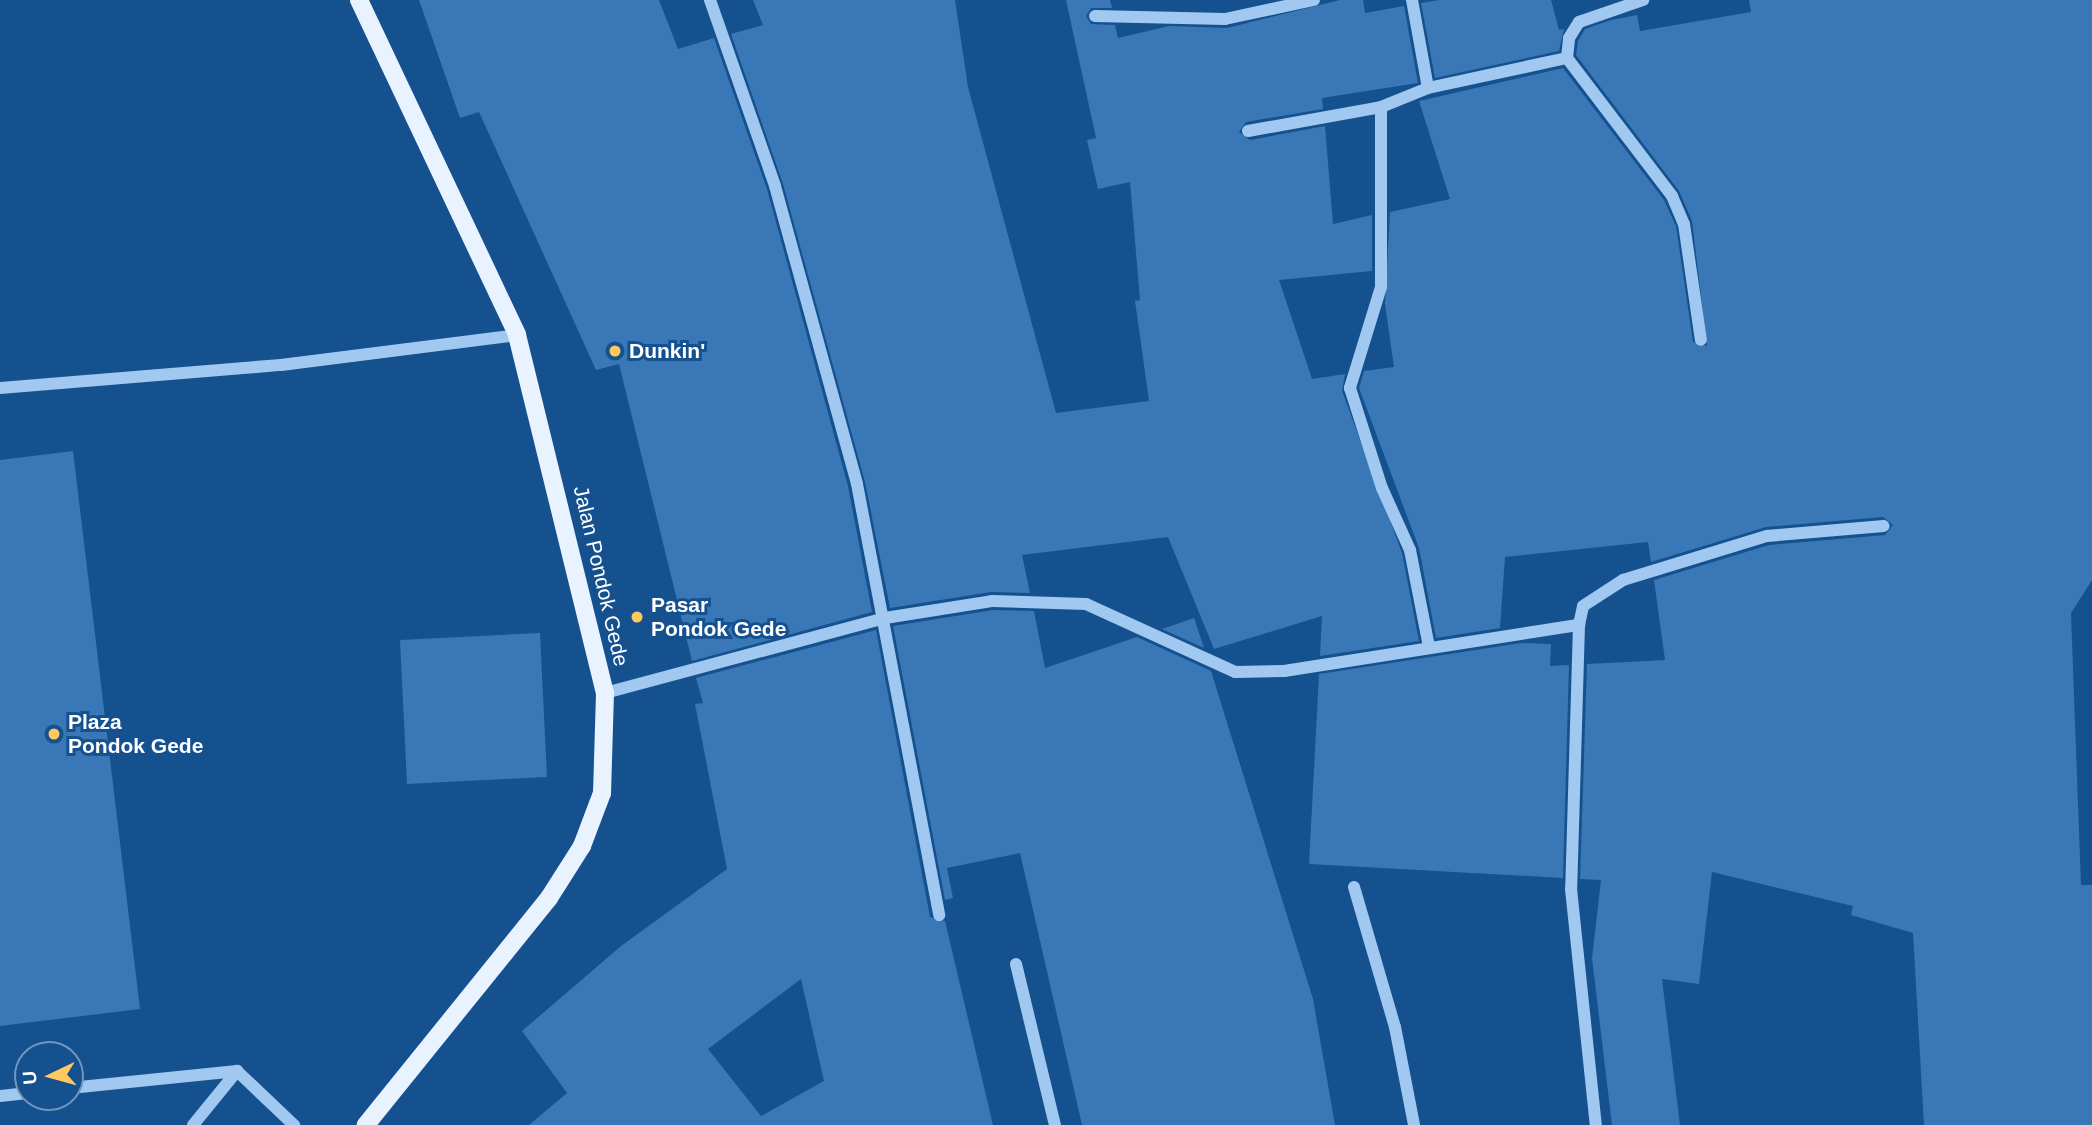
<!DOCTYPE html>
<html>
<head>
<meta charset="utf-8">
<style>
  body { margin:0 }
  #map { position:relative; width:2092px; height:1125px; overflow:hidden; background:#15508f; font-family:Arial,sans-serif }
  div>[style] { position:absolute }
  .building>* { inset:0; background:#3977b6 }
  .minor>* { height:12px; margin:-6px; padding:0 6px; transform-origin:6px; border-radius:6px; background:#a0c8f0 }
  .major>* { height:18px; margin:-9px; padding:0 9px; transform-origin:9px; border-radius:9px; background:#e9f3ff }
  .dots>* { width:19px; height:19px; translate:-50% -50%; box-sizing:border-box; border:4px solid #15508f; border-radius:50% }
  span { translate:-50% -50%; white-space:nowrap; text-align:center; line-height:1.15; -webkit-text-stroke:6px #15508f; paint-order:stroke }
  .poi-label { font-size:21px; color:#fff; font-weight:700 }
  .left { translate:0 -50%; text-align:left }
  .street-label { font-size:21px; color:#fff }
  .north { position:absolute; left:14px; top:1041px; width:70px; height:70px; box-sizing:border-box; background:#15508f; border:2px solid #7396bc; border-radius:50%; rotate:265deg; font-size:19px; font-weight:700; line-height:28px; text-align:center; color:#fff }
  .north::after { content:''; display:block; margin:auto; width:24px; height:32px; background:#ffc95f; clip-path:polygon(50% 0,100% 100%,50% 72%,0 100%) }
</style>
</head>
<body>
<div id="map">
  <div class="building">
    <div style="clip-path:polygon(419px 0,659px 0,678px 49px,714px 38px,767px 189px,848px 486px,872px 612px,692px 661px,619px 364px,596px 370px,479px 112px,460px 118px)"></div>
    <div style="clip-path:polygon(753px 0,955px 0,968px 87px,1056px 413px,1149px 401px,1135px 301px,1140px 300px,1130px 182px,1098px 189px,1087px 140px,1096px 138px,1066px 0,1110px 0,1112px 8px,1091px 8px,1086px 16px,1091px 24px,1115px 25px,1118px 38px,1169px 26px,1227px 28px,1340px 0,1363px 0,1365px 13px,1404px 6px,1418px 83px,1322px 98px,1323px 109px,1246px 122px,1239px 132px,1250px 140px,1325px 126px,1333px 224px,1372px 215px,1372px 271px,1279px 280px,1312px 379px,1345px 374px,1342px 391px,1402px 553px,1419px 641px,1320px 656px,1322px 616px,1214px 649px,1168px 537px,1022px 555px,1030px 593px,991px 592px,890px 608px,865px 482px,783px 184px,731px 34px,763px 25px)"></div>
    <div style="clip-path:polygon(1439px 0,1551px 0,1559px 30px,1564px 29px,1559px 51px,1435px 78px,1421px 3px)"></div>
    <div style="clip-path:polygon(1749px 0,2092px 0,2092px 580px,2071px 613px,2081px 885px,2092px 885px,2092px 1125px,1924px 1125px,1913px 933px,1851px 915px,1853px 906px,1712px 872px,1699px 984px,1662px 979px,1680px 1125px,1612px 1125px,1592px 958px,1601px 880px,1580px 879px,1587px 664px,1665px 660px,1654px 580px,1769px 545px,1885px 535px,1893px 525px,1883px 517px,1766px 527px,1651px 562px,1648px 542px,1505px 557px,1500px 628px,1436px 638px,1419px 548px,1359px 388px,1364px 371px,1394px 367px,1385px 304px,1390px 212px,1450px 199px,1419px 101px,1563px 68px,1664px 200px,1676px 226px,1693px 342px,1707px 346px,1692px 221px,1679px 191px,1576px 55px,1578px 41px,1585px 29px,1611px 20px,1637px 15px,1640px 31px,1751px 12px)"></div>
    <div style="clip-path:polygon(73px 451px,140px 1009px,0 1026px,0 460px)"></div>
    <div style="clip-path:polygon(993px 610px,1034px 611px,1045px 668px,1137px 637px,1211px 671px,1313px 999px,1335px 1125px,1082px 1125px,1020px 853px,947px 868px,953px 898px,945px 900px,893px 626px)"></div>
    <div style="clip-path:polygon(1194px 618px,1204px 648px,1162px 629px)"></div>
    <div style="clip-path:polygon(evenodd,876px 630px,930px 917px,945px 921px,993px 1125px,529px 1125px,567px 1093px,522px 1031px,621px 946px,727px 869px,695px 704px,703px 703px,696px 678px,876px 630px,801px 979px,824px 1081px,761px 1116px,708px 1049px,801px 979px)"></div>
    <div style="clip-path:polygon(540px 633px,547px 777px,407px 784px,400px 640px)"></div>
    <div style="clip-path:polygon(1521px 643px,1551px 644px,1550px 666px,1569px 665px,1563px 878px,1309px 864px,1319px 674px)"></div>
  </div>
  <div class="minor">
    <div style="left:710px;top:0;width:197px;rotate:70.7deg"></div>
    <div style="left:775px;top:186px;width:309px;rotate:74.6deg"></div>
    <div style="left:857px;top:484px;width:439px;rotate:79.2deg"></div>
    <div style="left:1412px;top:0;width:89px;rotate:79.7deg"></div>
    <div style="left:1428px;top:88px;width:51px;rotate:158deg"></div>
    <div style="left:1381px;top:107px;width:180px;rotate:90deg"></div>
    <div style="left:1381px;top:287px;width:106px;rotate:107.1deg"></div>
    <div style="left:1350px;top:388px;width:105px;rotate:72.3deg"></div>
    <div style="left:1382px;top:488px;width:68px;rotate:65.7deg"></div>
    <div style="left:1410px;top:550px;width:99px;rotate:78.9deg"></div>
    <div style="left:1095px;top:16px;width:130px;rotate:1.3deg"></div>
    <div style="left:1225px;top:19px;width:91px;rotate:-12.1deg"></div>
    <div style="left:1567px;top:58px;width:20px;rotate:-84deg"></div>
    <div style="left:1569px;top:38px;width:19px;rotate:-58deg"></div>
    <div style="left:1579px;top:22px;width:68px;rotate:-19deg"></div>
    <div style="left:1428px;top:88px;width:142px;rotate:-12.2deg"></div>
    <div style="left:1567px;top:58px;width:173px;rotate:52.7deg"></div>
    <div style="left:1672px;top:196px;width:30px;rotate:67deg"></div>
    <div style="left:1684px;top:224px;width:117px;rotate:81.7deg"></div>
    <div style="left:1248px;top:131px;width:135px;rotate:-10.2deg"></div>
    <div style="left:0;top:388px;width:282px;rotate:-4.7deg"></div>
    <div style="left:281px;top:365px;width:238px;rotate:-7.2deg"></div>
    <div style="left:1579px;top:625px;width:19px;rotate:-78deg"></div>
    <div style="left:1583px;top:606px;width:48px;rotate:-33deg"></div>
    <div style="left:1623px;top:580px;width:151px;rotate:-17deg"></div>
    <div style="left:1767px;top:536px;width:117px;rotate:-4.9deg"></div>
    <div style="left:605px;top:693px;width:290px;rotate:-15deg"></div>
    <div style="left:885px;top:618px;width:108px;rotate:-9deg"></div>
    <div style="left:992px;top:601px;width:94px;rotate:1.8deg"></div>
    <div style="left:1086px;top:604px;width:164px;rotate:24.5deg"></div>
    <div style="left:1235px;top:672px;width:49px;rotate:-1.2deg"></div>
    <div style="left:1284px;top:671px;width:299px;rotate:-8.9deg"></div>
    <div style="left:1579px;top:625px;width:264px;rotate:91.7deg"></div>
    <div style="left:1571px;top:889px;width:237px;rotate:84deg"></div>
    <div style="left:1354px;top:887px;width:146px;rotate:73.7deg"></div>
    <div style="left:1395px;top:1027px;width:100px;rotate:79deg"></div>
    <div style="left:1016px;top:964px;width:166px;rotate:76.4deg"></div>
    <div style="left:70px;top:1088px;width:168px;rotate:-5.8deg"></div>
    <div style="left:237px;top:1071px;width:79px;rotate:43.5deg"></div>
    <div style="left:0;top:1096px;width:28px;rotate:-6deg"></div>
    <div style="left:193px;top:1125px;width:70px;rotate:-50.8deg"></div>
  </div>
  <div class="major">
    <div style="left:359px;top:0;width:370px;rotate:64.7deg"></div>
    <div style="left:517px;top:335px;width:369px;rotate:76.2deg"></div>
    <div style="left:605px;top:693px;width:100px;rotate:91.7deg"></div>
    <div style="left:602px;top:793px;width:57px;rotate:110.7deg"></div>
    <div style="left:582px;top:846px;width:62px;rotate:122.4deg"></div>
    <div style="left:549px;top:898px;width:292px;rotate:128.9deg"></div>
  </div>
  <div class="dots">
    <div style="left:615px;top:351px;background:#ffc95f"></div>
    <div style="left:637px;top:617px;background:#ffc95f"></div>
    <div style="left:54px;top:734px;background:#ffc95f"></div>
  </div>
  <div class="poi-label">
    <span class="left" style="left:629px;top:351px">Dunkin'</span>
    <span class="left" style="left:651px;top:617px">Pasar<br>Pondok Gede</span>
    <span class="left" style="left:68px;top:734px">Plaza<br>Pondok Gede</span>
  </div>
  <div class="street-label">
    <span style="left:601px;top:576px;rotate:77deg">Jalan Pondok Gede</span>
  </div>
  <div class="north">U</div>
</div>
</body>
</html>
